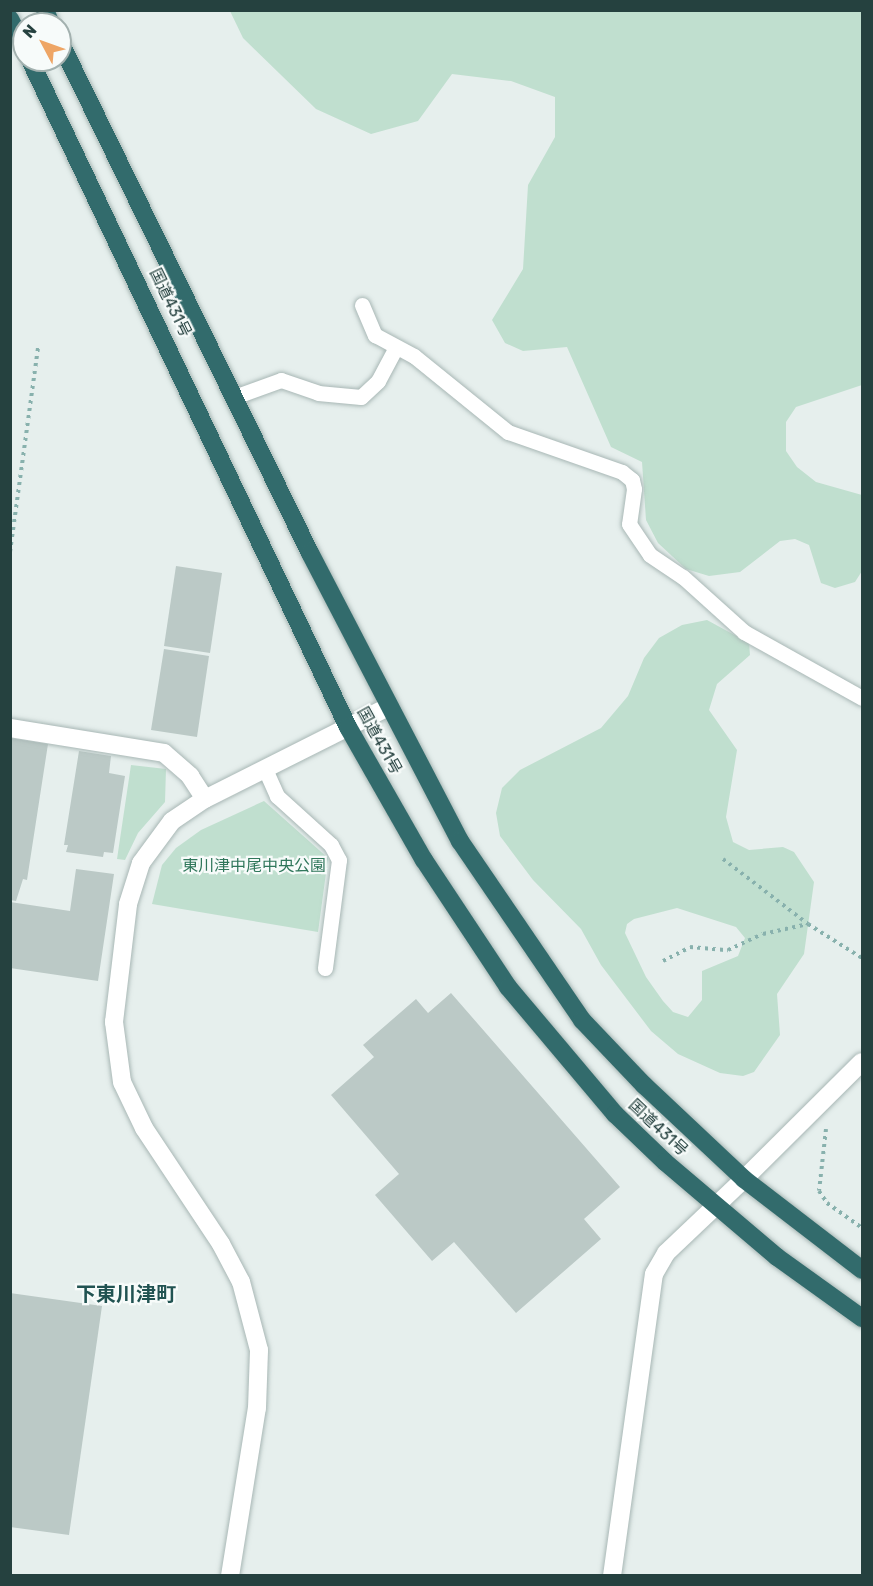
<!DOCTYPE html>
<html>
<head>
<meta charset="utf-8">
<style>
  body { margin:0 }
  #map { position:relative; width:873px; height:1586px; overflow:hidden; background:#e6efed; font-family:Rubik,"Noto Sans JP",sans-serif }
  div>[style] { position:absolute }
  .green>* { inset:0; background:#c0dfcf }
  .building>* { inset:0; background:#bbc9c6 }
  .path>* { height:4px; margin-top:-2px; transform-origin:0; background:repeating-linear-gradient(90deg,#88b1ad 0 3px,transparent 0 7.5px) }
  .roads { filter:drop-shadow(0 0 2px #a8b7b5) drop-shadow(0 0 2px #a8b7b5) }
  .lane>* { height:15px; margin:-7.5px; padding:0 7.5px; transform-origin:7.5px; border-radius:7.5px; background:#fff }
  .street>* { height:18px; margin:-9px; padding:0 9px; transform-origin:9px; border-radius:9px; background:#fff }
  .secondary>* { height:18px; margin:-9px; padding:0 9px; transform-origin:9px; border-radius:9px; background:#fff }
  .highway>* { height:18px; margin:-9px; padding:0 9px; transform-origin:9px; border-radius:9px; background:#326b6c }
  span { translate:-50% -50%; white-space:nowrap; text-align:center; line-height:1.15; -webkit-text-stroke:4.5px #f7fbfa; paint-order:stroke }
  .street-label { font-size:16px; color:#25413f }
  .park-label { font-size:16px; color:#30775b }
  .quarter-label { font-size:20px; color:#215352; font-weight:700 }
  .frame { position:absolute; inset:0; border:12px solid #25413f; pointer-events:none }
  .north { position:absolute; left:12px; top:12px; width:60px; height:60px; box-sizing:border-box; background:#f7fbfa; border:2px solid #a3b1af; border-radius:50%; rotate:311deg; font-size:16px; font-weight:700; line-height:24px; text-align:center; color:#25413f }
  .north::after { content:''; display:block; margin:auto; width:21px; height:27px; background:#eea565; clip-path:polygon(50% 0,100% 100%,50% 72%,0 100%) }
</style>
</head>
<body>
<div id="map">
  <div class="green">
    <div style="clip-path:polygon(230px 11px,862px 11px,862px 385px,796px 407px,786px 422px,786px 451px,797px 467px,816px 482px,862px 495px,862px 571px,855px 582px,835px 588px,821px 583px,809px 545px,795px 539px,780px 541px,740px 572px,709px 576px,686px 569px,658px 543px,646px 520px,642px 462px,611px 447px,567px 347px,523px 351px,505px 343px,492px 320px,523px 269px,528px 185px,555px 137px,555px 97px,511px 81px,452px 74px,418px 121px,371px 134px,316px 109px,243px 38px)"></div>
    <div style="clip-path:polygon(evenodd,707px 620px,749px 643px,750px 655px,717px 684px,709px 710px,737px 750px,726px 817px,733px 842px,749px 850px,783px 847px,794px 852px,814px 882px,804px 954px,777px 994px,780px 1035px,754px 1072px,743px 1076px,720px 1073px,678px 1054px,651px 1031px,601px 965px,581px 929px,533px 880px,500px 836px,496px 813px,502px 788px,520px 770px,601px 728px,628px 696px,644px 658px,659px 638px,682px 625px,707px 620px,677px 908px,736px 927px,745px 938px,738px 956px,702px 971px,702px 1000px,688px 1017px,673px 1012px,663px 1001px,646px 977px,625px 933px,627px 924px,634px 919px,677px 908px)"></div>
    <div style="clip-path:polygon(131px 765px,166px 769px,165px 802px,138px 833px,125px 860px,117px 859px)"></div>
    <div style="clip-path:polygon(264px 801px,328px 858px,318px 932px,152px 904px,162px 865px,176px 848px,201px 830px)"></div>
  </div>
  <div class="building">
    <div style="clip-path:polygon(176px 566px,222px 573px,210px 653px,164px 646px)"></div>
    <div style="clip-path:polygon(164px 649px,209px 656px,197px 737px,151px 730px)"></div>
    <div style="clip-path:polygon(10px 738px,48px 744px,27px 880px,23px 879px,16px 901px,10px 900px)"></div>
    <div style="clip-path:polygon(79px 751px,111px 756px,109px 773px,125px 776px,113px 853px,104px 852px,103px 857px,66px 852px,68px 845px,64px 845px)"></div>
    <div style="clip-path:polygon(76px 869px,114px 874px,98px 981px,10px 968px,10px 902px,70px 911px)"></div>
    <div style="clip-path:polygon(451px 993px,620px 1187px,584px 1219px,601px 1239px,516px 1313px,454px 1242px,432px 1261px,375px 1195px,399px 1174px,331px 1095px,374px 1057px,363px 1045px,416px 999px,428px 1013px)"></div>
    <div style="clip-path:polygon(10px 1293px,102px 1306px,69px 1535px,10px 1527px)"></div>
  </div>
  <div class="path">
    <div style="left:10px;top:552px;width:206px;rotate:-82.2deg"></div>
    <div style="left:723px;top:859px;width:107px;rotate:37.4deg"></div>
    <div style="left:808px;top:924px;width:64px;rotate:32.2deg"></div>
    <div style="left:663px;top:961px;width:30px;rotate:-27deg"></div>
    <div style="left:690px;top:947px;width:38px;rotate:5deg"></div>
    <div style="left:728px;top:950px;width:38px;rotate:-25deg"></div>
    <div style="left:763px;top:934px;width:46px;rotate:-12.5deg"></div>
    <div style="left:826px;top:1129px;width:62px;rotate:96.4deg"></div>
    <div style="left:819px;top:1191px;width:14px;rotate:56deg"></div>
    <div style="left:827px;top:1203px;width:43px;rotate:35.5deg"></div>
  </div>
  <div class="roads">
    <div class="lane">
      <div style="left:362px;top:305px;width:33px;rotate:67deg"></div>
      <div style="left:375px;top:335px;width:44px;rotate:28.3deg"></div>
      <div style="left:414px;top:356px;width:121px;rotate:39deg"></div>
      <div style="left:508px;top:432px;width:121px;rotate:19.3deg"></div>
      <div style="left:622px;top:472px;width:13px;rotate:39deg"></div>
      <div style="left:632px;top:480px;width:9px;rotate:77deg"></div>
      <div style="left:634px;top:489px;width:35px;rotate:98deg"></div>
      <div style="left:629px;top:524px;width:37px;rotate:56deg"></div>
      <div style="left:650px;top:555px;width:40px;rotate:34deg"></div>
      <div style="left:683px;top:577px;width:82px;rotate:42deg"></div>
      <div style="left:744px;top:632px;width:135px;rotate:29.2deg"></div>
      <div style="left:234px;top:397px;width:50px;rotate:-19.9deg"></div>
      <div style="left:281px;top:380px;width:39px;rotate:19deg"></div>
      <div style="left:318px;top:393px;width:43px;rotate:5.3deg"></div>
      <div style="left:361px;top:397px;width:23px;rotate:-43deg"></div>
      <div style="left:378px;top:381px;width:38px;rotate:-62deg"></div>
      <div style="left:265px;top:769px;width:30px;rotate:66deg"></div>
      <div style="left:277px;top:796px;width:73px;rotate:42.2deg"></div>
      <div style="left:331px;top:845px;width:17px;rotate:62deg"></div>
      <div style="left:339px;top:860px;width:109px;rotate:97.4deg"></div>
    </div>
    <div class="street">
      <div style="left:10px;top:728px;width:156px;rotate:9.2deg"></div>
      <div style="left:164px;top:753px;width:35px;rotate:41deg"></div>
      <div style="left:190px;top:776px;width:27px;rotate:57deg"></div>
      <div style="left:744px;top:1179px;width:166px;rotate:-44.8deg"></div>
    </div>
    <div class="secondary">
      <div style="left:230px;top:1576px;width:170px;rotate:-80.9deg"></div>
      <div style="left:257px;top:1408px;width:58px;rotate:-88deg"></div>
      <div style="left:259px;top:1350px;width:70px;rotate:-104.8deg"></div>
      <div style="left:241px;top:1282px;width:43px;rotate:-117.8deg"></div>
      <div style="left:221px;top:1244px;width:139px;rotate:-123.6deg"></div>
      <div style="left:144px;top:1128px;width:51px;rotate:-115.6deg"></div>
      <div style="left:122px;top:1082px;width:61px;rotate:-97.6deg"></div>
      <div style="left:114px;top:1022px;width:119px;rotate:-83.2deg"></div>
      <div style="left:128px;top:904px;width:43px;rotate:-72.4deg"></div>
      <div style="left:141px;top:863px;width:52px;rotate:-53.6deg"></div>
      <div style="left:172px;top:821px;width:40px;rotate:-34deg"></div>
      <div style="left:205px;top:799px;width:205px;rotate:-26.7deg"></div>
      <div style="left:612px;top:1576px;width:305px;rotate:-82.1deg"></div>
      <div style="left:654px;top:1274px;width:24px;rotate:-60deg"></div>
      <div style="left:666px;top:1253px;width:108px;rotate:-43.5deg"></div>
    </div>
    <div class="highway">
      <div style="left:45px;top:10px;width:15px;rotate:67deg"></div>
      <div style="left:10px;top:19px;width:31px;rotate:63deg"></div>
      <div style="left:60px;top:42px;width:569px;rotate:63.93deg"></div>
      <div style="left:310px;top:553px;width:325px;rotate:62.5deg"></div>
      <div style="left:460px;top:841px;width:217px;rotate:55.7deg"></div>
      <div style="left:582px;top:1020px;width:90px;rotate:46.4deg"></div>
      <div style="left:644px;top:1085px;width:137px;rotate:43.2deg"></div>
      <div style="left:744px;top:1179px;width:149px;rotate:37.6deg"></div>
      <div style="left:30px;top:60px;width:739px;rotate:64.51deg"></div>
      <div style="left:348px;top:727px;width:153px;rotate:60.3deg"></div>
      <div style="left:424px;top:860px;width:152px;rotate:56.5deg"></div>
      <div style="left:508px;top:987px;width:166px;rotate:49.9deg"></div>
      <div style="left:615px;top:1114px;width:69px;rotate:43.8deg"></div>
      <div style="left:665px;top:1162px;width:147px;rotate:40.3deg"></div>
      <div style="left:777px;top:1257px;width:105px;rotate:35.7deg"></div>
    </div>
  </div>
  <div class="street-label">
    <span style="left:170px;top:303px;rotate:64deg">国道431号</span>
    <span style="left:379px;top:741px;rotate:61deg">国道431号</span>
    <span style="left:658px;top:1128px;rotate:43deg">国道431号</span>
  </div>
  <div class="park-label">
    <span style="left:254px;top:866px">東川津中尾中央公園</span>
  </div>
  <div class="quarter-label">
    <span style="left:126px;top:1294px">下東川津町</span>
  </div>
  <div class="frame"></div>
  <div class="north">N</div>
</div>
</body>
</html>
